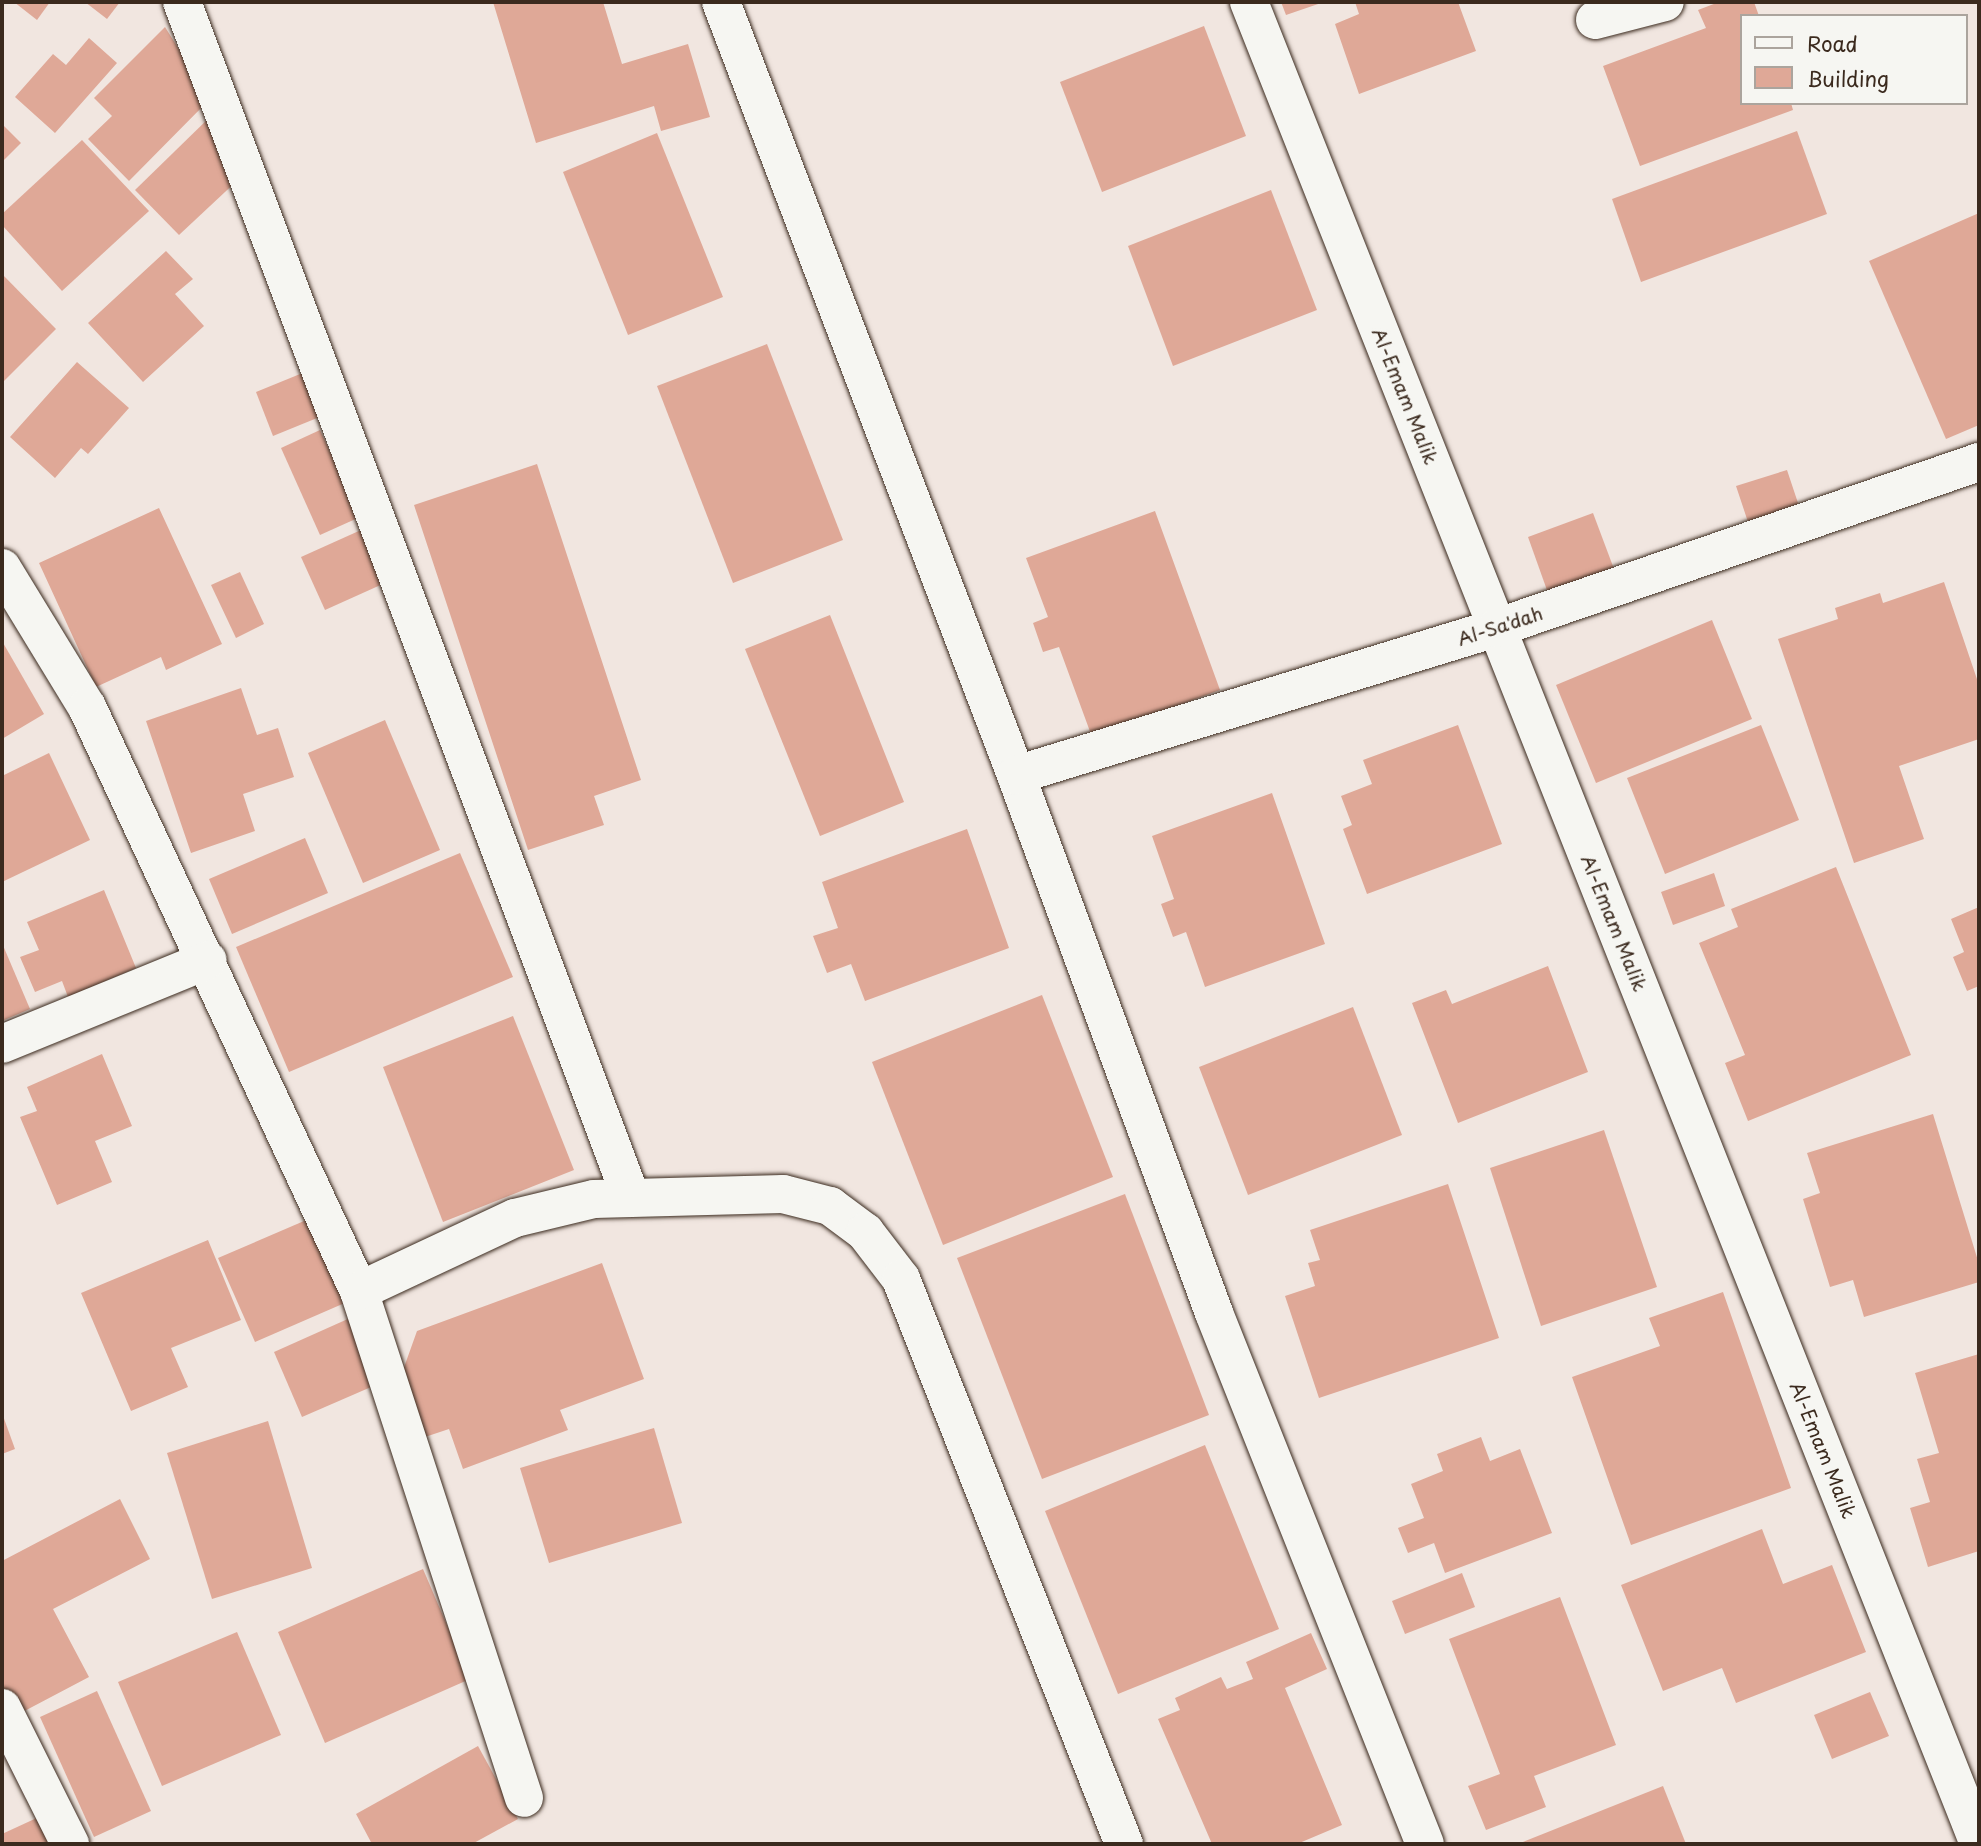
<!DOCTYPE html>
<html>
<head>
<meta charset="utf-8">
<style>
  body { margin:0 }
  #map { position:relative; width:1981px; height:1846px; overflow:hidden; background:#f1e6e0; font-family:"Playpen Sans",sans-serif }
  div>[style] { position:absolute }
  .building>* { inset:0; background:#dfa897 }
  .roads { filter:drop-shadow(0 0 2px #3b2a1e) drop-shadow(0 0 2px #3b2a1e) }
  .minor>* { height:38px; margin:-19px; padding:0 19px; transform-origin:19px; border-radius:19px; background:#f6f6f2 }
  span { translate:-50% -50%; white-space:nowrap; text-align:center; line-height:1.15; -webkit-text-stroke:5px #f6f6f2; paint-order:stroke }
  .street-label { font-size:19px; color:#3b2a1e }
  .frame { position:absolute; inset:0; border:4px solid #3b2a1e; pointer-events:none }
  .legend { position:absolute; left:1740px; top:14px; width:228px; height:91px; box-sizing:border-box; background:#f6f6f2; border:2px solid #aba49d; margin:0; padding:9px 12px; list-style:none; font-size:21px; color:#3b2a1e }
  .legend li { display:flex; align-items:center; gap:14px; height:35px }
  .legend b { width:35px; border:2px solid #aba49d }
</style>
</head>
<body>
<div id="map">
  <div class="building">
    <div style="clip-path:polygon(14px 2px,50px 2px,37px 20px)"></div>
    <div style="clip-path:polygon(85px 2px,120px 2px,107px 19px)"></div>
    <div style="clip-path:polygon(493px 2px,603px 2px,622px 64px,688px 44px,710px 117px,661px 131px,654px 106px,536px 143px)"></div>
    <div style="clip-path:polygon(1281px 2px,1324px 2px,1286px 15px)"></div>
    <div style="clip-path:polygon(1355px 2px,1458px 2px,1476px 51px,1359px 94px,1335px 24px,1359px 14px)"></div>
    <div style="clip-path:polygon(1719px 2px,1754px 2px,1759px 16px,1741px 16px,1741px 103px,1791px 103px,1793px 110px,1640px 166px,1603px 66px,1706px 28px,1698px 10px)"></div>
    <div style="clip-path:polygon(1204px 26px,1246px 136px,1102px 192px,1060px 82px)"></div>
    <div style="clip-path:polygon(165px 27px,210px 99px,129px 181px,88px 139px,112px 116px,94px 98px)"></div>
    <div style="clip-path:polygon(89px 38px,117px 63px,55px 133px,15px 97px,53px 54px,66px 65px)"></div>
    <div style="clip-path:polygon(213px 114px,240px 178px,179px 235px,135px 190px)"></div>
    <div style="clip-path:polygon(2px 124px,21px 143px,2px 162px)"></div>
    <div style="clip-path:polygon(1797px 131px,1827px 214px,1641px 282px,1612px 199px)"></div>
    <div style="clip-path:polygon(657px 133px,723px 297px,628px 335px,563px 172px)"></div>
    <div style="clip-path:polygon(82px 140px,149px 211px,62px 291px,2px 225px,2px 214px)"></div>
    <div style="clip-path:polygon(1271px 190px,1317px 310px,1173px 366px,1128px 246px)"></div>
    <div style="clip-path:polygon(1979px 213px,1979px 425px,1946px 439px,1869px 261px)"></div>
    <div style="clip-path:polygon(166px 251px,193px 279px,175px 294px,204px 326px,143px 382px,88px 323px)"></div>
    <div style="clip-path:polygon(2px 274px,56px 329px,2px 383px)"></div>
    <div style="clip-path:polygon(767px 344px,843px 540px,733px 583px,657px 386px)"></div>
    <div style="clip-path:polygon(77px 362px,129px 408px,88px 454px,81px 448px,55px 478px,10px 437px)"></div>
    <div style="clip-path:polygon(305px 372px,322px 416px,273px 436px,256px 392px)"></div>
    <div style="clip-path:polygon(320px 430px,360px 517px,320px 535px,281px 448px)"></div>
    <div style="clip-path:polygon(537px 464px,641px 780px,594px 796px,604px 825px,528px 850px,414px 505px)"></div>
    <div style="clip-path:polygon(1787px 470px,1802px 515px,1751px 531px,1736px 486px)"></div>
    <div style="clip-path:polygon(159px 508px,222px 644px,166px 670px,161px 657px,96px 687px,39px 563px)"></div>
    <div style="clip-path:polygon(1155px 511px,1220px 690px,1092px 737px,1059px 647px,1043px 652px,1033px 623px,1048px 617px,1026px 558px)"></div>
    <div style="clip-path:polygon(1593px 513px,1614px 569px,1548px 593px,1528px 537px)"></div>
    <div style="clip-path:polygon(361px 530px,385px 583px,325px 610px,301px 557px)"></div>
    <div style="clip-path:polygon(240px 572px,264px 624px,236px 638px,211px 585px)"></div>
    <div style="clip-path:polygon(1944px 582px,1979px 685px,1979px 739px,1899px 766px,1924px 839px,1854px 863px,1778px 639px,1838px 619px,1835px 608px,1880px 593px,1883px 603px)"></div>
    <div style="clip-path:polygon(830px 615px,904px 802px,820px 836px,745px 649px)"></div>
    <div style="clip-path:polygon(1712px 620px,1752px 719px,1596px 783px,1556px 685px)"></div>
    <div style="clip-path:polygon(2px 641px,44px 714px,2px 739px)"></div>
    <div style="clip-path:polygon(241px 688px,257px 735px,278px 728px,294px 777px,243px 794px,255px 831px,191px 853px,146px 721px)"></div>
    <div style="clip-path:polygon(385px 720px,440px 850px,363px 883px,308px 753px)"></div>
    <div style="clip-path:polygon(1458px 725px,1502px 844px,1367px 894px,1343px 829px,1352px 825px,1341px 796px,1372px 784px,1363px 760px)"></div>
    <div style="clip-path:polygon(1761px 725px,1799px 820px,1665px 874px,1627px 778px)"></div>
    <div style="clip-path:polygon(49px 753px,90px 840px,2px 882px,2px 776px)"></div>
    <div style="clip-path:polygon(1272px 793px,1325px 944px,1205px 987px,1186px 932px,1173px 937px,1161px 904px,1174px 899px,1152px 836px)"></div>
    <div style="clip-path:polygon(967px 829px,1009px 948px,865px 1001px,851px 964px,827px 973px,813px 936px,838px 928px,822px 882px)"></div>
    <div style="clip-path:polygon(305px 838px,328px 893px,232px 934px,209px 879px)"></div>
    <div style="clip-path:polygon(460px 853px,513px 977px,289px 1072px,236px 947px)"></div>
    <div style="clip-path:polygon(1836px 867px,1911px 1055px,1748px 1121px,1725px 1063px,1745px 1055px,1699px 943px,1738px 927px,1731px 909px)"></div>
    <div style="clip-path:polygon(1714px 873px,1725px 906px,1673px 925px,1661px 892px)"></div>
    <div style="clip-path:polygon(104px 890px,136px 968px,68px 997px,62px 981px,35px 992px,20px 957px,39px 950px,27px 922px)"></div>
    <div style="clip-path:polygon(1979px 907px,1979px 986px,1967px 991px,1953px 957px,1964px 952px,1951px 919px)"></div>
    <div style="clip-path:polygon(2px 943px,30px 1009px,2px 1021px)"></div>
    <div style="clip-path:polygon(1548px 966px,1588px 1072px,1458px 1123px,1412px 1003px,1446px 990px,1452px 1004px)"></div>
    <div style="clip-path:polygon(1042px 995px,1113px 1177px,943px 1245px,872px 1062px)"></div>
    <div style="clip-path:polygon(1353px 1007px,1402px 1135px,1248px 1195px,1199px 1067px)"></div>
    <div style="clip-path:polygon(513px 1016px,574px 1170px,443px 1222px,383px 1067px)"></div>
    <div style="clip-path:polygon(102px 1054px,132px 1126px,95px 1141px,112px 1182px,57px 1205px,20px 1117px,37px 1111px,27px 1087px)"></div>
    <div style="clip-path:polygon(1933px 1114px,1979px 1264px,1979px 1282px,1864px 1317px,1853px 1280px,1830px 1287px,1803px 1199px,1820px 1193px,1807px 1153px)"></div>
    <div style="clip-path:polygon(1604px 1130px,1657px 1287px,1541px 1326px,1490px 1168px)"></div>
    <div style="clip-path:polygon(1448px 1184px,1499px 1338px,1319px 1398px,1285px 1296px,1315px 1286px,1308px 1263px,1320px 1260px,1310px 1230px)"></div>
    <div style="clip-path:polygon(1125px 1194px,1209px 1415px,1042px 1479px,957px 1258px)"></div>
    <div style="clip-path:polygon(311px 1218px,347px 1302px,255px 1342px,218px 1258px)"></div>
    <div style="clip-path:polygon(208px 1240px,241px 1320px,171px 1348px,188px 1387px,131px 1411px,81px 1293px)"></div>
    <div style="clip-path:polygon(602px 1263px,644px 1379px,560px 1410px,568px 1430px,463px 1469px,449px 1429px,425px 1437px,402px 1373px,417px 1331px)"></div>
    <div style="clip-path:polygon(1723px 1292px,1791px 1488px,1631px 1545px,1572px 1377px,1660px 1346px,1649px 1318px)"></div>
    <div style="clip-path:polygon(350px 1318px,378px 1384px,302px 1417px,274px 1352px)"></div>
    <div style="clip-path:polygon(1979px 1354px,1979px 1551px,1928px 1567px,1910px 1508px,1930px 1502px,1917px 1459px,1939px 1453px,1915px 1373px)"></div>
    <div style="clip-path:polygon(2px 1413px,15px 1449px,2px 1454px)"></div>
    <div style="clip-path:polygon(268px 1421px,312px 1568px,212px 1599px,167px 1453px)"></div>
    <div style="clip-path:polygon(654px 1428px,682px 1523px,549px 1563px,520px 1468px)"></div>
    <div style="clip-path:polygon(1481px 1437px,1490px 1461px,1520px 1449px,1552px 1533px,1445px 1573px,1434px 1543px,1408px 1553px,1398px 1528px,1424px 1518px,1411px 1484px,1443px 1471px,1437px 1454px)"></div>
    <div style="clip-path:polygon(1205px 1445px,1279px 1629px,1118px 1694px,1045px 1511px)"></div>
    <div style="clip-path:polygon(120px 1499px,150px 1559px,53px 1609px,89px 1677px,15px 1716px,2px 1691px,2px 1561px)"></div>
    <div style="clip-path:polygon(1762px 1529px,1783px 1584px,1832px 1565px,1866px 1652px,1736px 1703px,1722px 1668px,1663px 1691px,1621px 1585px)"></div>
    <div style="clip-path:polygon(423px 1569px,470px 1679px,325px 1743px,278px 1632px)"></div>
    <div style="clip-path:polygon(1462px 1573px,1475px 1607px,1405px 1634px,1392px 1601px)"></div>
    <div style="clip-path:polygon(1560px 1597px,1616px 1745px,1534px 1776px,1546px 1807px,1486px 1830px,1468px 1786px,1500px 1774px,1449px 1639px)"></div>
    <div style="clip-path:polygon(237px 1632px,281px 1735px,162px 1786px,118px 1682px)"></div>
    <div style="clip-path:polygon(1311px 1633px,1327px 1669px,1285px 1688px,1342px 1825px,1297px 1844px,1212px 1844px,1158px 1719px,1180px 1710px,1175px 1698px,1221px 1677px,1227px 1689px,1253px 1679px,1246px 1662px)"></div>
    <div style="clip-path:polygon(97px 1691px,151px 1811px,94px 1837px,40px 1717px)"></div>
    <div style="clip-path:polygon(1870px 1692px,1889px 1736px,1832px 1759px,1814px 1715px)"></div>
    <div style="clip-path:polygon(478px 1746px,518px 1819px,472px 1844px,372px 1844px,356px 1814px)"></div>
    <div style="clip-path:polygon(1663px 1786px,1686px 1844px,1518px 1844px)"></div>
    <div style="clip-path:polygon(41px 1816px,54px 1844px,2px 1844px,2px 1834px)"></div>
  </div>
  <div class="roads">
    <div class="minor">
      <div style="left:182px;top:2px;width:1274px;rotate:69.42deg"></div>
      <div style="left:721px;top:2px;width:827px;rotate:69.11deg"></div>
      <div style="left:1016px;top:775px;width:573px;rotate:69.79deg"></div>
      <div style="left:1214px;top:1313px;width:571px;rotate:68.33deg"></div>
      <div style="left:1249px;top:2px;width:1981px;rotate:68.38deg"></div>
      <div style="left:1595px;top:20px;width:72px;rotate:-14.4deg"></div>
      <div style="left:2px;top:568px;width:163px;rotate:58.6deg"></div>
      <div style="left:87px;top:707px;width:644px;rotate:65.03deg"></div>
      <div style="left:359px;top:1291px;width:533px;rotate:71.97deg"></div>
      <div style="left:1016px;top:775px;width:502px;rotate:-17.03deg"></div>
      <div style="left:1496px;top:628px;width:511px;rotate:-18.97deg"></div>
      <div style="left:2px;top:1044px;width:222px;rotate:-22.2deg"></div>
      <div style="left:359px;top:1291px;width:172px;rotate:-25.1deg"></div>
      <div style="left:515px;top:1218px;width:81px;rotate:-13.5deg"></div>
      <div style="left:594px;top:1199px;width:189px;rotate:-1.5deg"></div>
      <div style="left:783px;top:1194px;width:49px;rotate:14.3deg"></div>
      <div style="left:830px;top:1206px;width:44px;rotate:36.6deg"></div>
      <div style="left:865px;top:1232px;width:59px;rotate:52.5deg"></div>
      <div style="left:901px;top:1279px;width:607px;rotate:68.46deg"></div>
      <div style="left:2px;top:1708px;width:152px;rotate:63.4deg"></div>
    </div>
  </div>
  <div class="street-label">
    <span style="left:1405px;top:396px;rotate:68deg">Al-Emam Malik</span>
    <span style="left:1500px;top:626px;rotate:-18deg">Al-Sa'dah</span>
    <span style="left:1614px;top:923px;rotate:68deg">Al-Emam Malik</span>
    <span style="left:1823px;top:1450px;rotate:68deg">Al-Emam Malik</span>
  </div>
  <div class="frame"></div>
  <ul class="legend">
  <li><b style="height:9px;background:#f6f6f2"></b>Road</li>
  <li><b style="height:19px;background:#dfa897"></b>Building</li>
  </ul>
</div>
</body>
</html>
